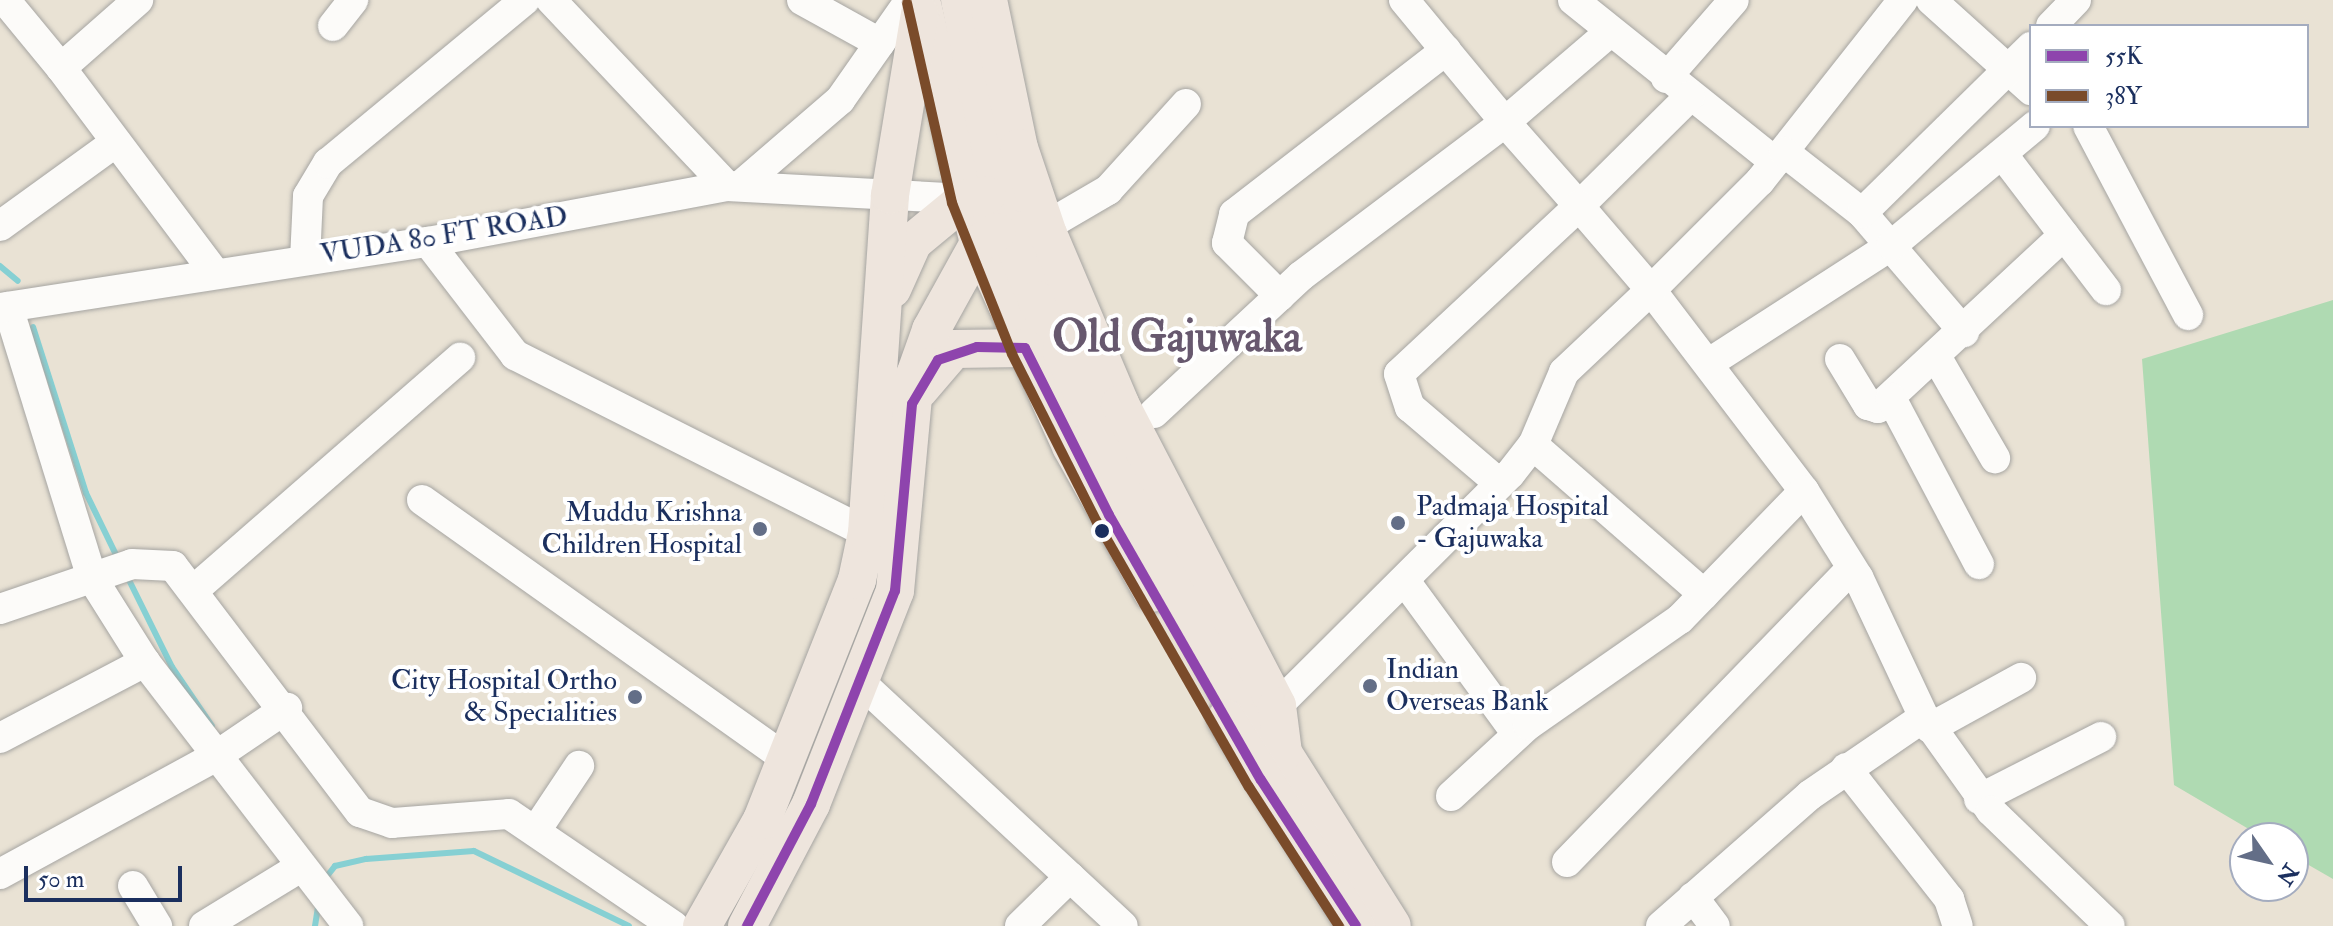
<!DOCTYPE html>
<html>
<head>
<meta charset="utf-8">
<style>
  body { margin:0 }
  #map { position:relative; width:2333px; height:926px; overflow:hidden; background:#e9e2d4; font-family:"IM FELL Double Pica",serif }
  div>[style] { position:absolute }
  .green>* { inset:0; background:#afdab2 }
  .stream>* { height:6px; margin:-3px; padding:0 3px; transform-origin:3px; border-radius:3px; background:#86d0d3 }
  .roads { filter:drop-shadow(0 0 2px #a6a5a2) drop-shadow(0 0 2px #a6a5a2) }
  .minor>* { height:30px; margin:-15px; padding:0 15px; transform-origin:15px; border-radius:15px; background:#fcfbf9 }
  .major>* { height:38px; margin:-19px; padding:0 19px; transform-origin:19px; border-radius:19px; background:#eee5dd }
  .bus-1>* { height:10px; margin:-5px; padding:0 5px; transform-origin:5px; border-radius:5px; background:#8e44ad }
  .bus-2>* { height:10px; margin:-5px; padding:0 5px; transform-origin:5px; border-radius:5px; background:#7a4b2a }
  .dots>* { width:22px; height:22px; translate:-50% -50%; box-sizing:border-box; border:4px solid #fff; border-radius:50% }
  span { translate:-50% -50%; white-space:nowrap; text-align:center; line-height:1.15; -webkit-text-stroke:8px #fff; paint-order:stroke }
  .street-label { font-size:28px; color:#1b2f5e }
  .poi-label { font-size:28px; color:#1b2f5e }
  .left { translate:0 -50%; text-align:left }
  .right { translate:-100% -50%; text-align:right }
  .town-label { font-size:44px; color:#67586e; font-weight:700 }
  .legend { position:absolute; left:2029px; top:24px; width:280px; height:104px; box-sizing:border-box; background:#fff; border:2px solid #a4acbf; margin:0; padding:10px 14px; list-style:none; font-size:24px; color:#1b2f5e }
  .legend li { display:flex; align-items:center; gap:16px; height:40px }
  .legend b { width:40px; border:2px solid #a4acbf }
  .north { position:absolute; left:2229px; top:822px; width:80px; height:80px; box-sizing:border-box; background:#fff; border:2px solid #a4acbf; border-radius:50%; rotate:124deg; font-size:22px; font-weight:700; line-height:32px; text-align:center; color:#1b2f5e }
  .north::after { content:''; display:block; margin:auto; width:28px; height:36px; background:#636e87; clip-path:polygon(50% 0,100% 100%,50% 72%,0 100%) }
  .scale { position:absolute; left:24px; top:866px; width:158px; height:36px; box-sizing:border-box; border:4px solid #1b2f5e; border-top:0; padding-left:10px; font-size:24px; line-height:28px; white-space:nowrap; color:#1b2f5e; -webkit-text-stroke:6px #fff; paint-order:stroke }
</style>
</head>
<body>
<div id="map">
  <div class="green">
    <div style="clip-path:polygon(2333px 300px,2333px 879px,2293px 856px,2293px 838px,2264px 838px,2174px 785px,2142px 359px)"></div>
  </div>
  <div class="stream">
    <div style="left:0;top:266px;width:23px;rotate:40deg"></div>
    <div style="left:33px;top:327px;width:174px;rotate:72.3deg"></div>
    <div style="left:86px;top:493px;width:73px;rotate:64.1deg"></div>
    <div style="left:127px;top:576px;width:102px;rotate:63.7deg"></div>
    <div style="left:172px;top:667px;width:71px;rotate:55.9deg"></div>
    <div style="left:324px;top:880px;width:18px;rotate:-52deg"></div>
    <div style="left:335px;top:866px;width:32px;rotate:-13deg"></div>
    <div style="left:366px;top:859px;width:108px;rotate:-4.2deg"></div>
    <div style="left:474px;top:851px;width:172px;rotate:25.8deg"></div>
    <div style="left:315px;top:926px;width:20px;rotate:-81deg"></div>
  </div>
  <div class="roads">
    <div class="minor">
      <div style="left:5px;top:0;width:88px;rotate:50.5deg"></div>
      <div style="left:61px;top:68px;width:103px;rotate:-41.4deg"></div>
      <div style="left:551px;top:0;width:256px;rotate:46.6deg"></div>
      <div style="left:802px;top:0;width:89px;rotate:28.9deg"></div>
      <div style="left:1404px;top:0;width:158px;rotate:50.4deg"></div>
      <div style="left:1505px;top:122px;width:138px;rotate:-40.6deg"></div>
      <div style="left:1573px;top:0;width:259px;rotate:38.7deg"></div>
      <div style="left:1903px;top:0;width:231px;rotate:128.3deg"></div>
      <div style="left:1760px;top:181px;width:154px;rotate:135deg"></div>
      <div style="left:1651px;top:290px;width:253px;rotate:52.7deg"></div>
      <div style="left:1804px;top:491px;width:102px;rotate:57.9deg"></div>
      <div style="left:1858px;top:577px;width:155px;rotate:64.8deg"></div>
      <div style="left:1931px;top:0;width:135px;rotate:42deg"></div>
      <div style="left:333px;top:26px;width:33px;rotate:-52deg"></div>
      <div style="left:2051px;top:26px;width:36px;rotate:-46deg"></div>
      <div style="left:61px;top:68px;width:255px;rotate:53.1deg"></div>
      <div style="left:1666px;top:78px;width:103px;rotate:-48.9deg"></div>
      <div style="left:2088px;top:126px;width:214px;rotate:62.1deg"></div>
      <div style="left:1784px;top:152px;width:99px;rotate:38deg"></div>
      <div style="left:1862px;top:213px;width:157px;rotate:49.4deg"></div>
      <div style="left:2003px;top:155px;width:170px;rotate:52.7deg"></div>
      <div style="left:740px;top:186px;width:132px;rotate:-40.7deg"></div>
      <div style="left:840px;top:100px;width:122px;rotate:-55deg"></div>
      <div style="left:1862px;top:213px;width:237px;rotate:-44.5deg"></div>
      <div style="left:1060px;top:218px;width:56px;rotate:-30.3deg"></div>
      <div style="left:1108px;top:190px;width:116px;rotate:-47.8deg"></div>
      <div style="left:0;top:226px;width:143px;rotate:-35.9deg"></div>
      <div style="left:428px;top:242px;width:143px;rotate:52.4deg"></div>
      <div style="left:515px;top:355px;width:394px;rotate:26.8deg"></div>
      <div style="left:305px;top:260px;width:64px;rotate:-87.3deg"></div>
      <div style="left:308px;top:196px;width:39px;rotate:-59deg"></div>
      <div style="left:328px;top:163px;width:256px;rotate:-39.6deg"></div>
      <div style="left:1280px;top:296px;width:75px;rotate:-135deg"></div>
      <div style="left:1227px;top:243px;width:30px;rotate:-76deg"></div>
      <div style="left:1234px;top:214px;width:268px;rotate:-37.7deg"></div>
      <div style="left:8px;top:307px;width:284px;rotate:72.8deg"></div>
      <div style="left:92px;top:578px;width:99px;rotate:57.8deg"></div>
      <div style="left:145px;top:662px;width:333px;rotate:52.4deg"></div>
      <div style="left:0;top:308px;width:433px;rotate:-8.8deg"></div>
      <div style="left:428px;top:242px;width:304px;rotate:-10.6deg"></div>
      <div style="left:727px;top:186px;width:238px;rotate:3.1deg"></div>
      <div style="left:1937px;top:358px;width:116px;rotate:59.9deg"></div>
      <div style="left:1840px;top:359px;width:54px;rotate:58.7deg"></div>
      <div style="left:1868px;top:405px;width:10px;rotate:17deg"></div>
      <div style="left:1878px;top:408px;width:254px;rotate:-42.9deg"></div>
      <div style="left:1709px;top:363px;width:218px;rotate:-32.8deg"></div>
      <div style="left:1892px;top:245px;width:186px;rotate:-39.8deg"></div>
      <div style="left:1891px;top:398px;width:188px;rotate:62.1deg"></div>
      <div style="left:1154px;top:413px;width:201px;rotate:-43deg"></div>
      <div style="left:1301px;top:276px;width:256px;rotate:-37deg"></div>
      <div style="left:1505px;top:122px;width:112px;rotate:48.6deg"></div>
      <div style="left:1579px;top:206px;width:156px;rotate:-44.7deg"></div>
      <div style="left:1533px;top:445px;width:227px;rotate:41.1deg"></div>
      <div style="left:422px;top:500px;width:448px;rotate:35.4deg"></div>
      <div style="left:1405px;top:581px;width:190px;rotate:53.8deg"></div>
      <div style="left:195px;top:589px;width:352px;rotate:-41.1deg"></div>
      <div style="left:0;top:609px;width:139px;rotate:-18.8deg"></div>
      <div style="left:132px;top:564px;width:41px;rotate:2.8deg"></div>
      <div style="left:173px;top:566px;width:309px;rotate:52.8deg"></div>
      <div style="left:360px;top:812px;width:34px;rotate:19deg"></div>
      <div style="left:392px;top:823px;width:117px;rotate:-4.4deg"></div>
      <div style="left:509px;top:814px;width:199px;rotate:34.2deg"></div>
      <div style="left:859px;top:681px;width:360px;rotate:42.9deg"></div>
      <div style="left:1277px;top:706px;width:329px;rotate:-44.9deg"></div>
      <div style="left:1510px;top:474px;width:37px;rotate:-52deg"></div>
      <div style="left:1533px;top:445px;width:79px;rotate:-67deg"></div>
      <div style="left:1564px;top:372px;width:120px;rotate:-43.3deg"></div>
      <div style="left:1651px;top:290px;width:111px;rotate:-130.6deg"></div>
      <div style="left:1579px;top:206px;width:246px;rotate:137deg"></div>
      <div style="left:1399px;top:374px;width:35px;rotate:72deg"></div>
      <div style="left:1410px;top:407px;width:118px;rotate:40.5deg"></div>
      <div style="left:1930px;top:728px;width:104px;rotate:-28.8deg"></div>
      <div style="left:0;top:738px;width:164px;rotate:-27.7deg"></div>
      <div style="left:1846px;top:768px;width:167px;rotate:51.8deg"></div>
      <div style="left:1949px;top:899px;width:28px;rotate:72deg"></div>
      <div style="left:1451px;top:796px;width:105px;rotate:-42.7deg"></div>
      <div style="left:1528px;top:725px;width:185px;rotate:-34.9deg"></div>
      <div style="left:1680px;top:619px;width:178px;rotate:-45.9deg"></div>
      <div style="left:1979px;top:799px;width:137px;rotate:-26.9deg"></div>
      <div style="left:537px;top:829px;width:76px;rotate:-56.3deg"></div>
      <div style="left:1567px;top:862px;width:409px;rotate:-45.9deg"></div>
      <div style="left:0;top:874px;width:246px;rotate:-28.6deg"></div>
      <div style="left:216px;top:756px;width:86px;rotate:-34.1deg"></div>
      <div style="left:133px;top:886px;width:47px;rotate:59deg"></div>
      <div style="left:1693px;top:897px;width:36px;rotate:53deg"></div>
      <div style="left:204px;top:926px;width:111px;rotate:-31.4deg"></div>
      <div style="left:1020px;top:926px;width:70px;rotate:-44.4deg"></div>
      <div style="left:1661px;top:926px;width:198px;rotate:-41.3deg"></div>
      <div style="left:1810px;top:795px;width:138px;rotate:-34.4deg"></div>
      <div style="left:1924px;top:717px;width:115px;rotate:54.5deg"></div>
      <div style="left:1991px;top:811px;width:165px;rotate:44deg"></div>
    </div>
    <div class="major">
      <div style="left:921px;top:0;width:250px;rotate:76.6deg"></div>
      <div style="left:979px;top:243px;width:223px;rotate:65.6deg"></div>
      <div style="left:1071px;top:446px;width:168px;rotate:60.8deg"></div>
      <div style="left:960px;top:0;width:232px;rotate:78.3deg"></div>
      <div style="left:1007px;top:227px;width:79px;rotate:67.7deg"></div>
      <div style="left:1037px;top:300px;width:470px;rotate:63.9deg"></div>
      <div style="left:1244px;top:722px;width:50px;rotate:38.5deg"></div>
      <div style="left:1283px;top:753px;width:204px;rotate:57.8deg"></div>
      <div style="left:988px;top:0;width:151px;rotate:78.2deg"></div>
      <div style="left:1019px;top:148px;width:91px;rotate:71.4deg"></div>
      <div style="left:1048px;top:234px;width:185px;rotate:67deg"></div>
      <div style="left:1120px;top:404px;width:340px;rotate:62.5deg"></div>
      <div style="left:1277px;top:706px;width:47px;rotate:82.7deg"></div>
      <div style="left:892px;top:289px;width:51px;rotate:-65.9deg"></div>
      <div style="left:913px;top:242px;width:67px;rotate:-39.6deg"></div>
      <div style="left:965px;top:199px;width:22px;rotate:-10deg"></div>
      <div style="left:919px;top:390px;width:54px;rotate:-49.5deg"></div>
      <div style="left:954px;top:349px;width:71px;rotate:-0.8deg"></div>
      <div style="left:1226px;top:719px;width:244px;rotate:57.9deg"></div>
      <div style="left:702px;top:926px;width:122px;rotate:-60.5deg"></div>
      <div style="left:762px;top:820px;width:258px;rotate:-68.4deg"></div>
      <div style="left:857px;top:580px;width:48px;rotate:-78deg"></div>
      <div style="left:867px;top:533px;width:339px;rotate:-86.1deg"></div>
      <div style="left:890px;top:195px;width:183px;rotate:-80.6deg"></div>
      <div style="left:747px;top:926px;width:138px;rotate:-62.3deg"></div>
      <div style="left:811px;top:804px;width:229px;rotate:-68.5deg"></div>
      <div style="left:895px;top:591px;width:217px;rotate:-84.7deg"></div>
      <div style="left:915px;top:375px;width:48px;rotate:-70.4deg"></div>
      <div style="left:931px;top:330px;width:99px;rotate:-61.1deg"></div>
      <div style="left:979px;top:243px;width:21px;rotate:-31deg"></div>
    </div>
  </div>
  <div class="bus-1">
    <div style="left:747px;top:926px;width:138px;rotate:-62.3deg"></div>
    <div style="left:811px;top:804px;width:229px;rotate:-68.5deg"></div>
    <div style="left:895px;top:591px;width:188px;rotate:-84.8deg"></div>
    <div style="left:912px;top:404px;width:51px;rotate:-59.4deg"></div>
    <div style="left:938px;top:360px;width:41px;rotate:-18.4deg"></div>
    <div style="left:977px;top:347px;width:48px;rotate:1.2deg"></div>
    <div style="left:1025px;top:348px;width:187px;rotate:63.3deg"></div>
    <div style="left:1109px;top:515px;width:305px;rotate:60.2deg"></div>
    <div style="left:1261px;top:780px;width:174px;rotate:56.9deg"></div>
  </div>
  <div class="bus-2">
    <div style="left:907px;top:3px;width:205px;rotate:77.3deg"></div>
    <div style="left:952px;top:203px;width:162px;rotate:68.3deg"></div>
    <div style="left:1012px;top:354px;width:188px;rotate:63.2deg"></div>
    <div style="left:1097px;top:522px;width:305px;rotate:60.2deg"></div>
    <div style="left:1249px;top:787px;width:166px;rotate:57.1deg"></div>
  </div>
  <div class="dots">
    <div style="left:1398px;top:523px;background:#636e87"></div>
    <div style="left:760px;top:529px;background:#636e87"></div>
    <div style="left:1102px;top:531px;background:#1b2f5e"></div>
    <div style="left:1370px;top:686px;background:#636e87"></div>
    <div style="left:635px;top:697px;background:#636e87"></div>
  </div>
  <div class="street-label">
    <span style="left:444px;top:236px;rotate:-9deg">VUDA 80 FT ROAD</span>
  </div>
  <div class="poi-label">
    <span class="left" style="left:1416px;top:523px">Padmaja Hospital<br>- Gajuwaka</span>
    <span class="right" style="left:742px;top:529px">Muddu Krishna<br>Children Hospital</span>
    <span class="left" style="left:1386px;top:686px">Indian<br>Overseas Bank</span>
    <span class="right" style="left:617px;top:697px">City Hospital Ortho<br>&amp; Specialities</span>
  </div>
  <div class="town-label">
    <span style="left:1177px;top:338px">Old Gajuwaka</span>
  </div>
  <ul class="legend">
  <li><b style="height:10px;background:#8e44ad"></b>55K</li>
  <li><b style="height:10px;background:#7a4b2a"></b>38Y</li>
  </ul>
  <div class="north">N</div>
  <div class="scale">50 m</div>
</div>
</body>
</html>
